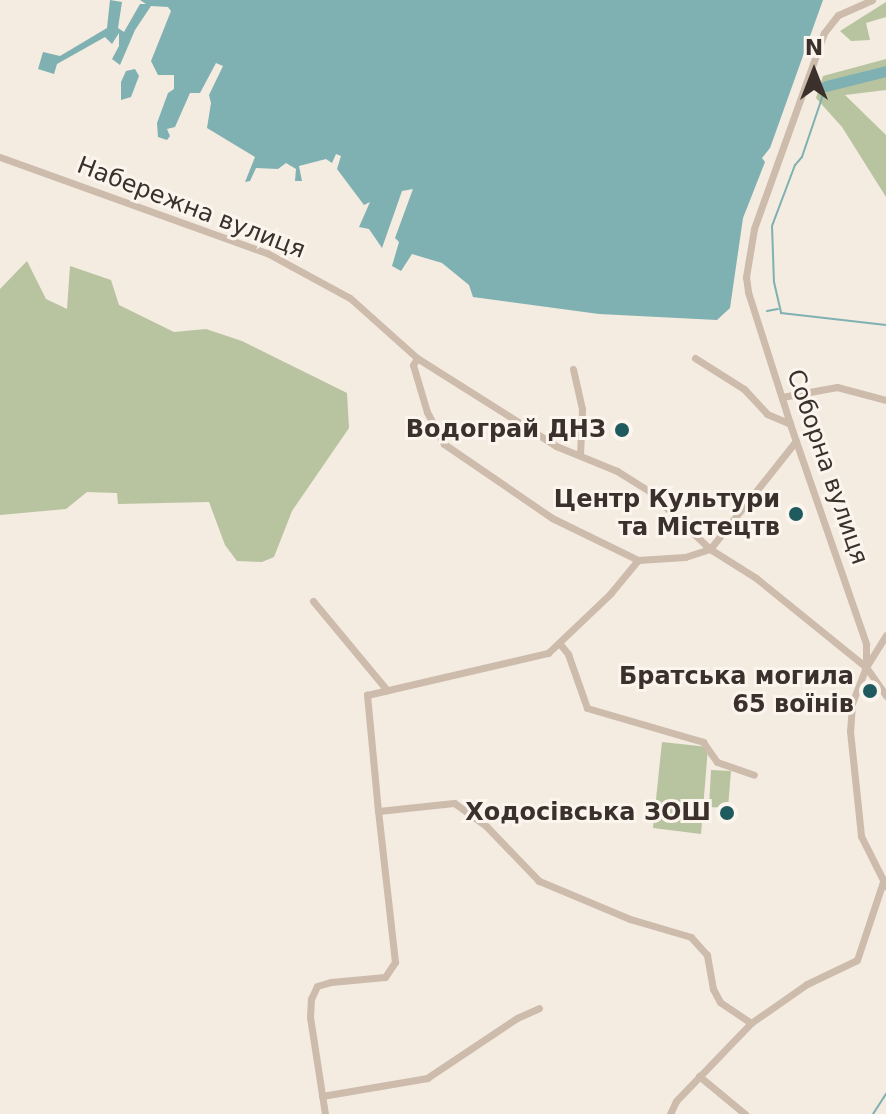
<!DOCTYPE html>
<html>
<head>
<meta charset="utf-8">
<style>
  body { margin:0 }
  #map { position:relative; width:886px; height:1114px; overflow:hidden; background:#f4ebe1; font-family:"DejaVu Sans",sans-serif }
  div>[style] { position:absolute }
  .green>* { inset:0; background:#b8c4a0 }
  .water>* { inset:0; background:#7fb0b2 }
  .stream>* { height:2px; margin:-1px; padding:0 1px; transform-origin:1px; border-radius:1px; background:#7fb0b2 }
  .river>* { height:11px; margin:-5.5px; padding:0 5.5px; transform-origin:5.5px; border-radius:5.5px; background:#7fb0b2 }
  .minor>* { height:7px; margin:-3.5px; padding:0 3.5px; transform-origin:3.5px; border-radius:3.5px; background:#cdbbac }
  .dots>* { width:22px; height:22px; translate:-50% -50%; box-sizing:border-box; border:4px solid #fbf5ee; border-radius:50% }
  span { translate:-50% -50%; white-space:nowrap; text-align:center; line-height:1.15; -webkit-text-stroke:6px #fbf5ee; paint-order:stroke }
  .street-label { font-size:24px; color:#3b302b }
  .poi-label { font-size:24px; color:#3b302b; font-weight:700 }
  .right { translate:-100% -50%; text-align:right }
  .north { position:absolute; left:774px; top:32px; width:80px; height:80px; -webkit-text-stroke:6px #fbf5ee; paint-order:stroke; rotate:0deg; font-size:22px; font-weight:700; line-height:32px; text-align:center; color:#3b302b }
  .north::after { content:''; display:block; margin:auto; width:28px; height:36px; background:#3b302b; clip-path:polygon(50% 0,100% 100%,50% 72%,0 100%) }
</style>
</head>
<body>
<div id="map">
  <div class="green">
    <div style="clip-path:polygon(886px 2px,886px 17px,866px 23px,870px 40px,851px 41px,840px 31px)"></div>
    <div style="clip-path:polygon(886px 59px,886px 90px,845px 95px,886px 135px,886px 197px,842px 127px,816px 98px,823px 76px)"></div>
    <div style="clip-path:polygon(27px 261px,46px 299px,67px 309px,70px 266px,111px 280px,119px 305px,174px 332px,206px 329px,242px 341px,347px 393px,349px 428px,292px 511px,274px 557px,262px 562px,237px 561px,225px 545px,209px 502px,118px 504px,117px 493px,87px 492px,66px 509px,0 515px,0 289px)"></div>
    <div style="clip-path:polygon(662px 742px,708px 747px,701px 834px,653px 828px)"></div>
    <div style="clip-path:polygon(711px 770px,731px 771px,728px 808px,709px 807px)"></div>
  </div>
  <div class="water">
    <div style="clip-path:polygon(110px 0,122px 2px,118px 28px,124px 32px,140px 4px,146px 4px,140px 0,823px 0,770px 148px,762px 158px,765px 162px,743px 218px,730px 308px,717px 320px,599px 314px,473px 297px,469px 285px,442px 263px,412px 254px,401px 271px,392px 266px,399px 242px,395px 238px,413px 189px,402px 191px,382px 248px,369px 229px,359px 227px,370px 202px,364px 205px,337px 169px,341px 156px,336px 154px,332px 163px,326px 159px,299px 166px,302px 181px,295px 181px,296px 169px,286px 163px,278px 169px,256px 168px,250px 181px,245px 182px,255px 157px,207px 128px,211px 103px,209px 95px,223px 66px,216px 63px,200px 93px,190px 93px,175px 127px,167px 129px,170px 136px,167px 140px,158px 137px,157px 123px,168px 93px,174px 89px,174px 75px,158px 75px,151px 61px,171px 11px,168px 7px,151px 6px,135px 30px,120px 65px,112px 59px,119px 46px,119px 33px,112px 44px,105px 37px,57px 64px,54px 74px,38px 69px,43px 52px,60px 56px,107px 28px)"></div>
    <div style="clip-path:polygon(135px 69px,139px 76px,131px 97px,121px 100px,121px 82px,126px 71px)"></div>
  </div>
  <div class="stream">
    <div style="left:826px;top:86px;width:75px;rotate:108.7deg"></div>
    <div style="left:802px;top:157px;width:11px;rotate:131deg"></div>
    <div style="left:795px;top:165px;width:65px;rotate:110.7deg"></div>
    <div style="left:772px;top:226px;width:56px;rotate:88deg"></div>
    <div style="left:774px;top:282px;width:32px;rotate:77deg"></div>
    <div style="left:781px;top:313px;width:106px;rotate:6.5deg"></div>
    <div style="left:767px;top:311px;width:11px;rotate:-10deg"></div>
    <div style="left:873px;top:1114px;width:24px;rotate:-57deg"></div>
  </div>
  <div class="river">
    <div style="left:826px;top:86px;width:62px;rotate:-14deg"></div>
  </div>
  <div class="minor">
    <div style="left:872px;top:0;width:37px;rotate:156deg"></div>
    <div style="left:838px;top:15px;width:23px;rotate:128deg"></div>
    <div style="left:824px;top:33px;width:208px;rotate:109.7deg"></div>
    <div style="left:754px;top:229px;width:49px;rotate:99.5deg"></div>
    <div style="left:746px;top:277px;width:15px;rotate:82deg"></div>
    <div style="left:748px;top:292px;width:139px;rotate:72.3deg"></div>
    <div style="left:790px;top:424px;width:233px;rotate:70.9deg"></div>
    <div style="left:866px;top:644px;width:23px;rotate:90deg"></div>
    <div style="left:866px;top:667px;width:40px;rotate:111deg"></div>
    <div style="left:852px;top:704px;width:27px;rotate:94deg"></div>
    <div style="left:850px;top:731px;width:106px;rotate:84deg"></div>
    <div style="left:861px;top:836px;width:56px;rotate:63.4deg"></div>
    <div style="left:0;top:157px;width:284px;rotate:19.8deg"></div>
    <div style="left:267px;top:253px;width:94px;rotate:28.5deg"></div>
    <div style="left:350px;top:298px;width:90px;rotate:41.8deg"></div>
    <div style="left:417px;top:358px;width:165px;rotate:32.3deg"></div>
    <div style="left:556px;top:446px;width:66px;rotate:22.3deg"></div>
    <div style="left:617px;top:471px;width:38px;rotate:32deg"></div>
    <div style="left:649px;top:491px;width:84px;rotate:43.6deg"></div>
    <div style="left:710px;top:549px;width:54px;rotate:32.2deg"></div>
    <div style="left:756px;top:578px;width:141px;rotate:39deg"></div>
    <div style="left:866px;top:667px;width:35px;rotate:55deg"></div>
    <div style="left:417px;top:358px;width:8px;rotate:120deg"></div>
    <div style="left:413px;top:365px;width:49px;rotate:73.4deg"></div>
    <div style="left:427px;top:412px;width:36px;rotate:62deg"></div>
    <div style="left:444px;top:444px;width:131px;rotate:34.4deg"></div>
    <div style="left:552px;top:518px;width:96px;rotate:26deg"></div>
    <div style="left:695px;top:358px;width:58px;rotate:32.3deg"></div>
    <div style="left:744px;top:389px;width:34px;rotate:47deg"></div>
    <div style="left:767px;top:414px;width:25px;rotate:23deg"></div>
    <div style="left:573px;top:369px;width:41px;rotate:77.3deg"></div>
    <div style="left:582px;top:409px;width:46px;rotate:92.5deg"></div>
    <div style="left:782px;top:397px;width:56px;rotate:-10.3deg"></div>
    <div style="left:837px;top:387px;width:51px;rotate:14.9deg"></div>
    <div style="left:313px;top:601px;width:116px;rotate:50.3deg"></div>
    <div style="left:560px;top:644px;width:13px;rotate:51deg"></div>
    <div style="left:568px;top:654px;width:57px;rotate:70.6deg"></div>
    <div style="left:587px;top:708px;width:121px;rotate:16.3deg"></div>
    <div style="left:703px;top:742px;width:24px;rotate:55deg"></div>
    <div style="left:717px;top:762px;width:39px;rotate:19deg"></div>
    <div style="left:868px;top:664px;width:34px;rotate:-58deg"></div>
    <div style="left:751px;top:1023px;width:37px;rotate:-146deg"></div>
    <div style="left:720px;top:1002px;width:15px;rotate:-118deg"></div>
    <div style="left:713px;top:989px;width:35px;rotate:-100deg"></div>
    <div style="left:707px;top:955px;width:24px;rotate:-132deg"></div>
    <div style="left:691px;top:937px;width:64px;rotate:-163.6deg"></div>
    <div style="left:630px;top:919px;width:99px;rotate:-157.3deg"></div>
    <div style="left:539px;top:881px;width:76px;rotate:-133.9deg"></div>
    <div style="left:486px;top:826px;width:39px;rotate:-144deg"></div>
    <div style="left:454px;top:803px;width:76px;rotate:174deg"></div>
    <div style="left:378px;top:811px;width:117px;rotate:-95.4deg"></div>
    <div style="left:367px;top:695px;width:186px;rotate:-13.1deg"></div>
    <div style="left:548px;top:653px;width:86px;rotate:-43.6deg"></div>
    <div style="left:610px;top:594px;width:44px;rotate:-50.5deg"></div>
    <div style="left:638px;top:560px;width:47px;rotate:-3.7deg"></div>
    <div style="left:685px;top:557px;width:26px;rotate:-18deg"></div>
    <div style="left:710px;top:549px;width:138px;rotate:-51.5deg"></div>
    <div style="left:699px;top:1076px;width:60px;rotate:39.6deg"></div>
    <div style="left:322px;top:1096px;width:107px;rotate:-9.7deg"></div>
    <div style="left:427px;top:1078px;width:108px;rotate:-33.7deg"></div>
    <div style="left:517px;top:1018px;width:24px;rotate:-24deg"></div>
    <div style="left:325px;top:1114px;width:98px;rotate:-98.8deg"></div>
    <div style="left:310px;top:1017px;width:18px;rotate:-87deg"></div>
    <div style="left:311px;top:999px;width:14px;rotate:-65deg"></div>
    <div style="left:317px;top:986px;width:15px;rotate:-16deg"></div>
    <div style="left:331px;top:982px;width:54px;rotate:-5.3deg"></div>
    <div style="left:385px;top:977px;width:18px;rotate:-56deg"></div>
    <div style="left:395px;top:962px;width:152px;rotate:-96.4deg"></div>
    <div style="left:670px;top:1114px;width:14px;rotate:-65deg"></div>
    <div style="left:676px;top:1101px;width:108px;rotate:-46.1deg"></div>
    <div style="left:751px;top:1023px;width:68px;rotate:-34.9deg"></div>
    <div style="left:807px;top:984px;width:55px;rotate:-25.6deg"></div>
    <div style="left:857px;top:960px;width:82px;rotate:-71.6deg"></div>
  </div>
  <div class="dots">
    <div style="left:622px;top:430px;background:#1f5a5e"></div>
    <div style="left:796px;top:514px;background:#1f5a5e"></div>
    <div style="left:870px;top:691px;background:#1f5a5e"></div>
    <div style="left:727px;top:813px;background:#1f5a5e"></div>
  </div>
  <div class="street-label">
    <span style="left:191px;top:208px;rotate:21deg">Набережна вулиця</span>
    <span style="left:827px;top:467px;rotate:71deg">Соборна вулиця</span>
  </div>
  <div class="poi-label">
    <span class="right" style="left:606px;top:430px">Водограй ДНЗ</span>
    <span class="right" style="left:780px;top:514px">Центр Культури<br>та Містецтв</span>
    <span class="right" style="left:854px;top:691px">Братська могила<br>65 воїнів</span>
    <span class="right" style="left:711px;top:813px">Ходосівська ЗОШ</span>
  </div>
  <div class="north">N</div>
</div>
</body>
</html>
